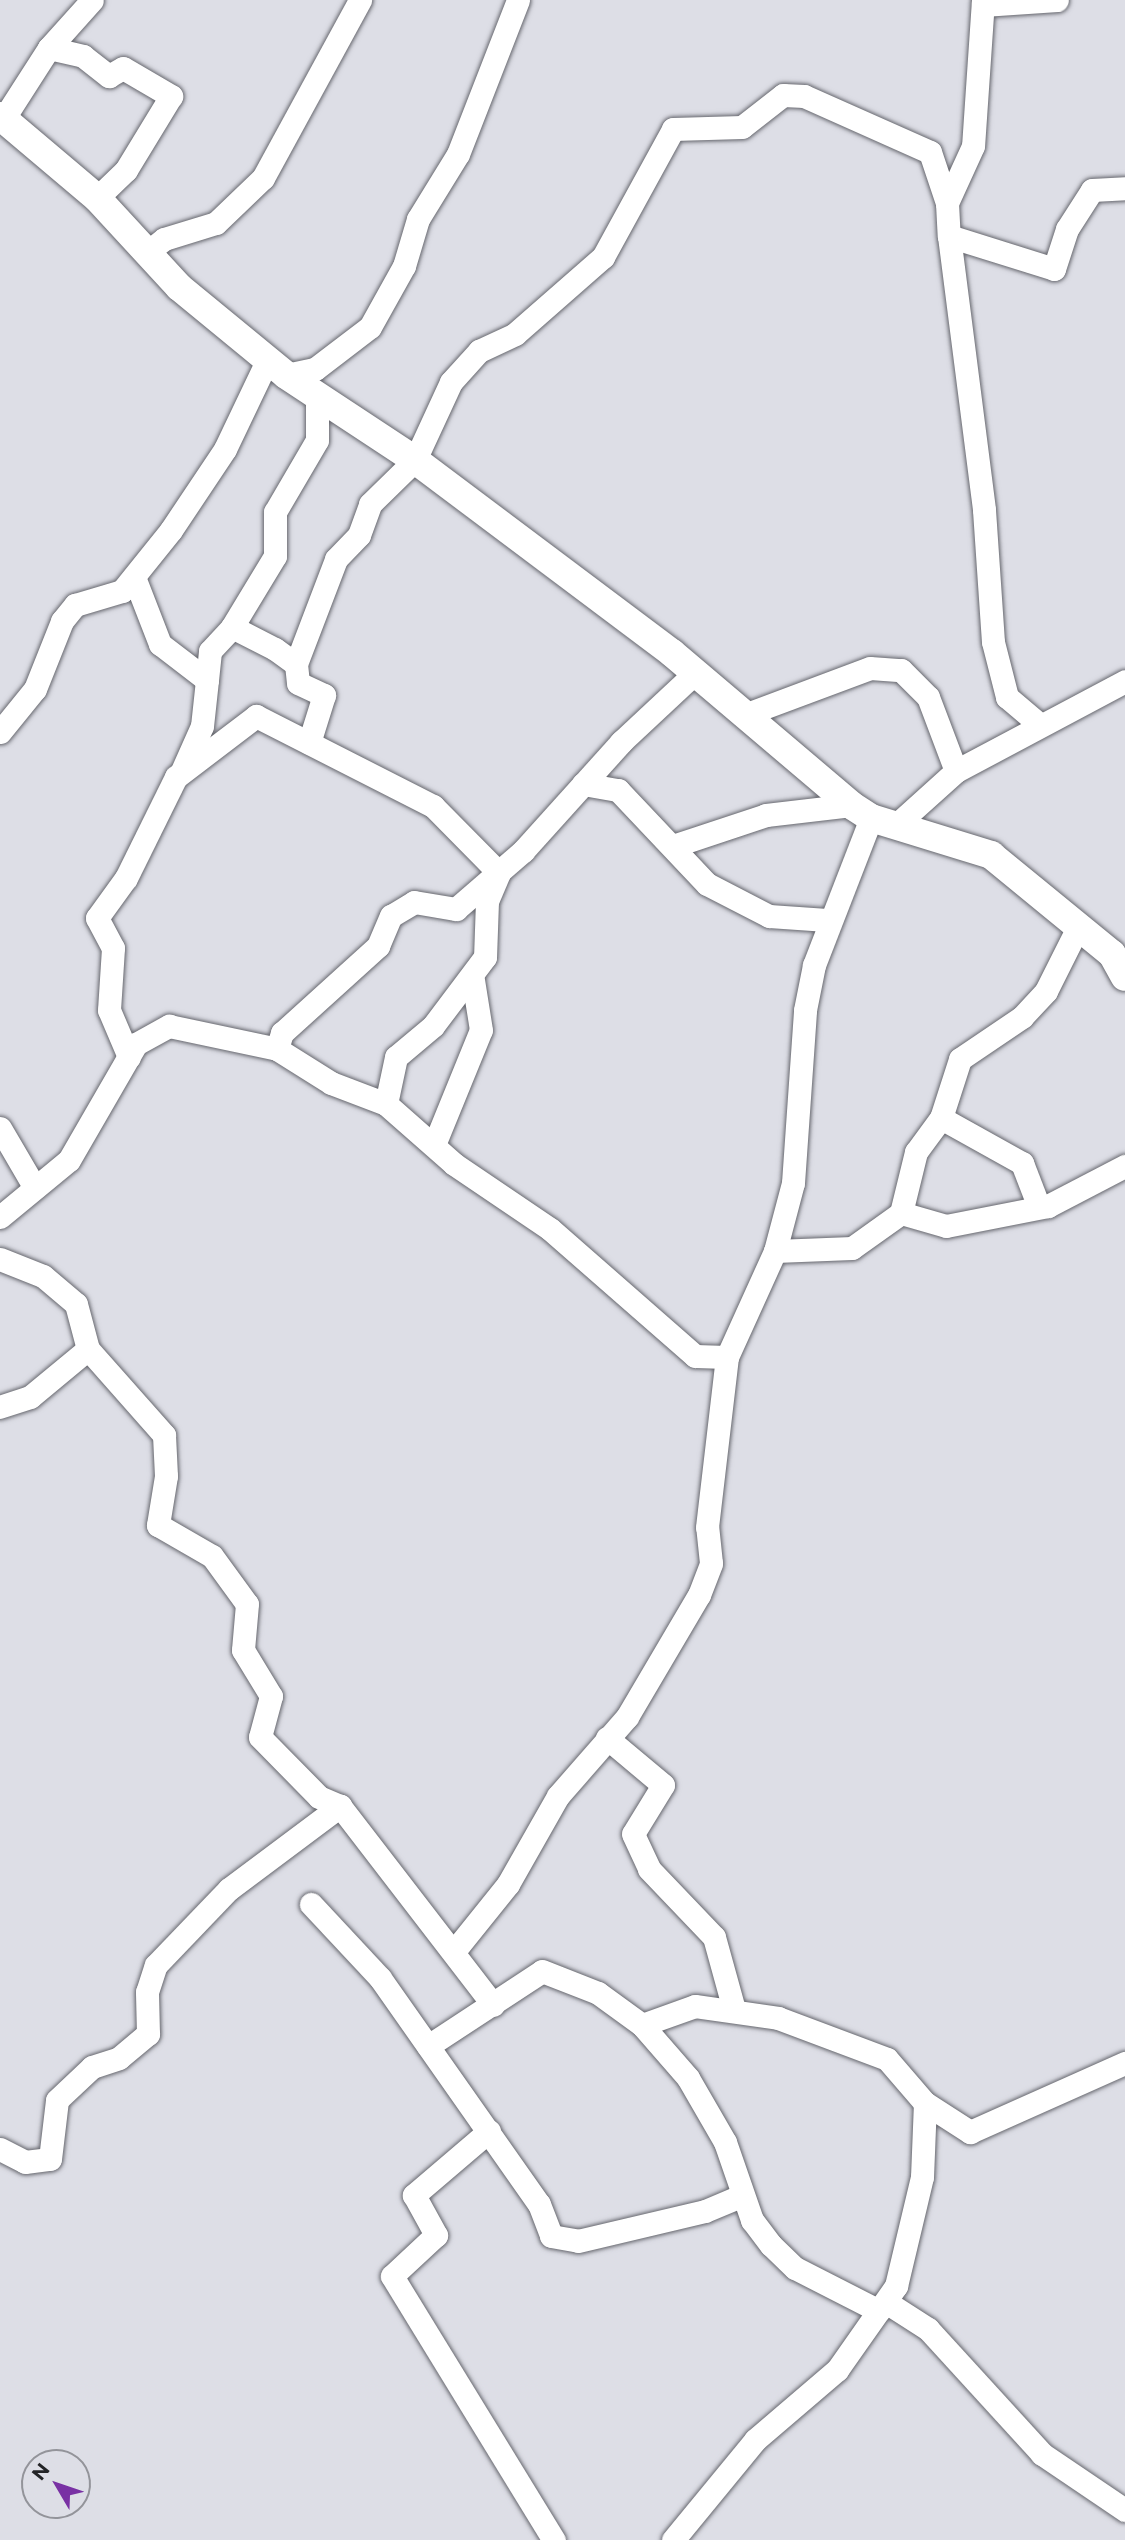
<!DOCTYPE html>
<html>
<head>
<meta charset="utf-8">
<style>
  body { margin:0 }
  #map { position:relative; width:1125px; height:2540px; overflow:hidden; background:#dddee6; font-family:Montserrat,sans-serif }
  div>[style] { position:absolute }
  .roads { filter:drop-shadow(0 0 2px #66676e) drop-shadow(0 0 2px #66676e) }
  .minor>* { height:23px; margin:-11.5px; padding:0 11.5px; transform-origin:11.5px; border-radius:11.5px; background:#fff }
  .tertiary>* { height:28px; margin:-14px; padding:0 14px; transform-origin:14px; border-radius:14px; background:#fff }
  span { translate:-50% -50%; white-space:nowrap; text-align:center; line-height:1.15; -webkit-text-stroke:5px #dddee6; paint-order:stroke }
  .north { position:absolute; left:21px; top:2449px; width:70px; height:70px; box-sizing:border-box; background:#dddee6; border:2px solid #93949a; border-radius:50%; rotate:309deg; font-size:19px; font-weight:700; line-height:28px; text-align:center; color:#232427 }
  .north::after { content:''; display:block; margin:auto; width:24px; height:32px; background:#7931a4; clip-path:polygon(50% 0,100% 100%,50% 72%,0 100%) }
</style>
</head>
<body>
<div id="map">
  <div class="roads">
    <div class="minor">
      <div style="left:983px;top:0;width:146px;rotate:93.9deg"></div>
      <div style="left:973px;top:146px;width:63px;rotate:114.5deg"></div>
      <div style="left:947px;top:203px;width:33px;rotate:87deg"></div>
      <div style="left:949px;top:236px;width:276px;rotate:82.7deg"></div>
      <div style="left:984px;top:510px;width:132px;rotate:86.1deg"></div>
      <div style="left:993px;top:642px;width:57px;rotate:75.7deg"></div>
      <div style="left:1007px;top:697px;width:43px;rotate:40.3deg"></div>
      <div style="left:983px;top:5px;width:74px;rotate:-3.9deg"></div>
      <div style="left:49px;top:48px;width:35px;rotate:13deg"></div>
      <div style="left:83px;top:56px;width:33px;rotate:38deg"></div>
      <div style="left:109px;top:76px;width:16px;rotate:-30deg"></div>
      <div style="left:123px;top:68px;width:56px;rotate:30.3deg"></div>
      <div style="left:171px;top:96px;width:87px;rotate:121.3deg"></div>
      <div style="left:126px;top:170px;width:40px;rotate:136deg"></div>
      <div style="left:4px;top:118px;width:83px;rotate:-57.3deg"></div>
      <div style="left:49px;top:48px;width:64px;rotate:-48.1deg"></div>
      <div style="left:949px;top:236px;width:110px;rotate:17.4deg"></div>
      <div style="left:1054px;top:269px;width:42px;rotate:-72deg"></div>
      <div style="left:1067px;top:229px;width:46px;rotate:-57.3deg"></div>
      <div style="left:1092px;top:190px;width:33px;rotate:-3deg"></div>
      <div style="left:150px;top:250px;width:18px;rotate:-38deg"></div>
      <div style="left:164px;top:239px;width:54px;rotate:-17.1deg"></div>
      <div style="left:216px;top:223px;width:65px;rotate:-43.8deg"></div>
      <div style="left:263px;top:178px;width:203px;rotate:-61.4deg"></div>
      <div style="left:286px;top:375px;width:30px;rotate:-12deg"></div>
      <div style="left:315px;top:369px;width:69px;rotate:-37.4deg"></div>
      <div style="left:370px;top:327px;width:70px;rotate:-60.9deg"></div>
      <div style="left:404px;top:266px;width:49px;rotate:-73.4deg"></div>
      <div style="left:418px;top:219px;width:76px;rotate:-58.4deg"></div>
      <div style="left:458px;top:154px;width:165px;rotate:-68.7deg"></div>
      <div style="left:134px;top:577px;width:72px;rotate:68.8deg"></div>
      <div style="left:160px;top:644px;width:59px;rotate:37.5deg"></div>
      <div style="left:207px;top:680px;width:46px;rotate:96.2deg"></div>
      <div style="left:202px;top:726px;width:49px;rotate:114deg"></div>
      <div style="left:232px;top:627px;width:83px;rotate:-58.8deg"></div>
      <div style="left:275px;top:556px;width:44px;rotate:-90deg"></div>
      <div style="left:275px;top:512px;width:83px;rotate:-59.7deg"></div>
      <div style="left:317px;top:440px;width:44px;rotate:-90deg"></div>
      <div style="left:296px;top:664px;width:112px;rotate:-69.1deg"></div>
      <div style="left:336px;top:559px;width:33px;rotate:-46deg"></div>
      <div style="left:359px;top:535px;width:33px;rotate:-70deg"></div>
      <div style="left:370px;top:504px;width:63px;rotate:-44.4deg"></div>
      <div style="left:415px;top:460px;width:86px;rotate:-65.2deg"></div>
      <div style="left:451px;top:382px;width:42px;rotate:-47.9deg"></div>
      <div style="left:479px;top:351px;width:40px;rotate:-25deg"></div>
      <div style="left:515px;top:334px;width:117px;rotate:-41.2deg"></div>
      <div style="left:603px;top:257px;width:146px;rotate:-61.3deg"></div>
      <div style="left:673px;top:129px;width:69px;rotate:-1.7deg"></div>
      <div style="left:742px;top:127px;width:52px;rotate:-38deg"></div>
      <div style="left:783px;top:95px;width:21px;rotate:3deg"></div>
      <div style="left:804px;top:96px;width:138px;rotate:24deg"></div>
      <div style="left:930px;top:152px;width:54px;rotate:71.6deg"></div>
      <div style="left:207px;top:680px;width:29px;rotate:-84deg"></div>
      <div style="left:210px;top:651px;width:33px;rotate:-47deg"></div>
      <div style="left:232px;top:627px;width:48px;rotate:27.1deg"></div>
      <div style="left:275px;top:649px;width:26px;rotate:36deg"></div>
      <div style="left:296px;top:664px;width:19px;rotate:84deg"></div>
      <div style="left:298px;top:683px;width:29px;rotate:25deg"></div>
      <div style="left:324px;top:695px;width:50px;rotate:107.4deg"></div>
      <div style="left:747px;top:714px;width:131px;rotate:-20.5deg"></div>
      <div style="left:870px;top:668px;width:31px;rotate:4deg"></div>
      <div style="left:901px;top:670px;width:38px;rotate:45deg"></div>
      <div style="left:928px;top:697px;width:79px;rotate:69.3deg"></div>
      <div style="left:0;top:732px;width:55px;rotate:-50.9deg"></div>
      <div style="left:35px;top:689px;width:73px;rotate:-68.3deg"></div>
      <div style="left:62px;top:621px;width:21px;rotate:-51deg"></div>
      <div style="left:75px;top:605px;width:49px;rotate:-16.6deg"></div>
      <div style="left:122px;top:591px;width:78px;rotate:-51.2deg"></div>
      <div style="left:171px;top:530px;width:97px;rotate:-56.3deg"></div>
      <div style="left:225px;top:449px;width:98px;rotate:-64.5deg"></div>
      <div style="left:583px;top:784px;width:36px;rotate:10deg"></div>
      <div style="left:618px;top:790px;width:129px;rotate:46.6deg"></div>
      <div style="left:707px;top:884px;width:70px;rotate:27.3deg"></div>
      <div style="left:769px;top:916px;width:58px;rotate:3.9deg"></div>
      <div style="left:895px;top:826px;width:82px;rotate:-42deg"></div>
      <div style="left:956px;top:771px;width:191px;rotate:-28deg"></div>
      <div style="left:673px;top:846px;width:98px;rotate:-18.4deg"></div>
      <div style="left:766px;top:815px;width:86px;rotate:-6.7deg"></div>
      <div style="left:277px;top:1049px;width:17px;rotate:-73deg"></div>
      <div style="left:282px;top:1033px;width:130px;rotate:-42.2deg"></div>
      <div style="left:378px;top:946px;width:33px;rotate:-67deg"></div>
      <div style="left:391px;top:916px;width:27px;rotate:-31deg"></div>
      <div style="left:414px;top:902px;width:43px;rotate:9.5deg"></div>
      <div style="left:456px;top:909px;width:89px;rotate:-40.9deg"></div>
      <div style="left:523px;top:851px;width:147px;rotate:-48deg"></div>
      <div style="left:621px;top:742px;width:100px;rotate:-43deg"></div>
      <div style="left:129px;top:1057px;width:51px;rotate:-113.1deg"></div>
      <div style="left:109px;top:1010px;width:62px;rotate:-86.3deg"></div>
      <div style="left:113px;top:948px;width:34px;rotate:-118deg"></div>
      <div style="left:97px;top:918px;width:49px;rotate:-54.1deg"></div>
      <div style="left:126px;top:878px;width:113px;rotate:-63.7deg"></div>
      <div style="left:176px;top:777px;width:101px;rotate:-37.3deg"></div>
      <div style="left:256px;top:716px;width:199px;rotate:27deg"></div>
      <div style="left:433px;top:806px;width:94px;rotate:45.4deg"></div>
      <div style="left:499px;top:873px;width:30px;rotate:113deg"></div>
      <div style="left:487px;top:901px;width:56px;rotate:92deg"></div>
      <div style="left:485px;top:957px;width:86px;rotate:127deg"></div>
      <div style="left:433px;top:1026px;width:48px;rotate:140deg"></div>
      <div style="left:396px;top:1057px;width:48px;rotate:102deg"></div>
      <div style="left:941px;top:1118px;width:62px;rotate:-72.1deg"></div>
      <div style="left:960px;top:1059px;width:75px;rotate:-34.1deg"></div>
      <div style="left:1022px;top:1017px;width:35px;rotate:-47deg"></div>
      <div style="left:1046px;top:991px;width:74px;rotate:-63.4deg"></div>
      <div style="left:0;top:1128px;width:69px;rotate:59.7deg"></div>
      <div style="left:434px;top:1145px;width:124px;rotate:-67.8deg"></div>
      <div style="left:481px;top:1030px;width:51px;rotate:-99.1deg"></div>
      <div style="left:901px;top:1213px;width:63px;rotate:-76.2deg"></div>
      <div style="left:916px;top:1152px;width:42px;rotate:-53.7deg"></div>
      <div style="left:941px;top:1118px;width:93px;rotate:29.1deg"></div>
      <div style="left:1022px;top:1163px;width:47px;rotate:68.9deg"></div>
      <div style="left:0;top:1217px;width:89px;rotate:-39.6deg"></div>
      <div style="left:69px;top:1160px;width:134px;rotate:-60deg"></div>
      <div style="left:136px;top:1044px;width:38px;rotate:-29deg"></div>
      <div style="left:169px;top:1026px;width:110px;rotate:12deg"></div>
      <div style="left:277px;top:1049px;width:64px;rotate:32.2deg"></div>
      <div style="left:331px;top:1083px;width:59px;rotate:20.9deg"></div>
      <div style="left:386px;top:1104px;width:91px;rotate:41.4deg"></div>
      <div style="left:454px;top:1164px;width:116px;rotate:34.1deg"></div>
      <div style="left:550px;top:1229px;width:193px;rotate:41.2deg"></div>
      <div style="left:695px;top:1356px;width:32px;rotate:2deg"></div>
      <div style="left:775px;top:1251px;width:77px;rotate:-2.2deg"></div>
      <div style="left:852px;top:1248px;width:60px;rotate:-35.5deg"></div>
      <div style="left:901px;top:1213px;width:47px;rotate:16.1deg"></div>
      <div style="left:946px;top:1226px;width:104px;rotate:-11.1deg"></div>
      <div style="left:1048px;top:1206px;width:87px;rotate:-27.5deg"></div>
      <div style="left:0;top:1259px;width:46px;rotate:21.6deg"></div>
      <div style="left:43px;top:1276px;width:43px;rotate:40.3deg"></div>
      <div style="left:76px;top:1304px;width:47px;rotate:75.1deg"></div>
      <div style="left:88px;top:1349px;width:75px;rotate:140.4deg"></div>
      <div style="left:30px;top:1397px;width:32px;rotate:162deg"></div>
      <div style="left:88px;top:1349px;width:115px;rotate:48.5deg"></div>
      <div style="left:164px;top:1435px;width:41px;rotate:87.2deg"></div>
      <div style="left:166px;top:1476px;width:50px;rotate:99.3deg"></div>
      <div style="left:158px;top:1525px;width:62px;rotate:29.9deg"></div>
      <div style="left:212px;top:1556px;width:59px;rotate:53.9deg"></div>
      <div style="left:247px;top:1604px;width:46px;rotate:95deg"></div>
      <div style="left:243px;top:1650px;width:54px;rotate:58.7deg"></div>
      <div style="left:271px;top:1696px;width:42px;rotate:105deg"></div>
      <div style="left:260px;top:1737px;width:84px;rotate:45.5deg"></div>
      <div style="left:319px;top:1797px;width:23px;rotate:23deg"></div>
      <div style="left:607px;top:1738px;width:73px;rotate:40deg"></div>
      <div style="left:663px;top:1785px;width:57px;rotate:121.5deg"></div>
      <div style="left:633px;top:1834px;width:38px;rotate:65deg"></div>
      <div style="left:649px;top:1869px;width:94px;rotate:46.3deg"></div>
      <div style="left:714px;top:1937px;width:72px;rotate:74.6deg"></div>
      <div style="left:311px;top:1904px;width:101px;rotate:47deg"></div>
      <div style="left:380px;top:1978px;width:276px;rotate:54.9deg"></div>
      <div style="left:539px;top:2204px;width:34px;rotate:69deg"></div>
      <div style="left:551px;top:2236px;width:27px;rotate:10deg"></div>
      <div style="left:578px;top:2241px;width:130px;rotate:-13.3deg"></div>
      <div style="left:705px;top:2211px;width:41px;rotate:-22.8deg"></div>
      <div style="left:455px;top:1950px;width:85px;rotate:-51.2deg"></div>
      <div style="left:508px;top:1884px;width:101px;rotate:-60.4deg"></div>
      <div style="left:558px;top:1796px;width:105px;rotate:-48.9deg"></div>
      <div style="left:627px;top:1717px;width:142px;rotate:-59.5deg"></div>
      <div style="left:699px;top:1595px;width:34px;rotate:-69deg"></div>
      <div style="left:711px;top:1563px;width:36px;rotate:-96deg"></div>
      <div style="left:707px;top:1527px;width:171px;rotate:-83.3deg"></div>
      <div style="left:727px;top:1357px;width:116px;rotate:-65.6deg"></div>
      <div style="left:775px;top:1251px;width:70px;rotate:-75.2deg"></div>
      <div style="left:793px;top:1183px;width:173px;rotate:-86deg"></div>
      <div style="left:805px;top:1010px;width:46px;rotate:-78.7deg"></div>
      <div style="left:814px;top:965px;width:158px;rotate:-68.8deg"></div>
      <div style="left:642px;top:2025px;width:70px;rotate:49deg"></div>
      <div style="left:688px;top:2078px;width:74px;rotate:60deg"></div>
      <div style="left:725px;top:2142px;width:83px;rotate:70.9deg"></div>
      <div style="left:752px;top:2220px;width:31px;rotate:53deg"></div>
      <div style="left:771px;top:2245px;width:33px;rotate:44deg"></div>
      <div style="left:795px;top:2268px;width:94px;rotate:27.1deg"></div>
      <div style="left:428px;top:2046px;width:136px;rotate:-33.3deg"></div>
      <div style="left:542px;top:1971px;width:60px;rotate:21.4deg"></div>
      <div style="left:598px;top:1993px;width:54px;rotate:36deg"></div>
      <div style="left:642px;top:2025px;width:56px;rotate:-19.7deg"></div>
      <div style="left:695px;top:2006px;width:84px;rotate:8.2deg"></div>
      <div style="left:778px;top:2018px;width:116px;rotate:20.6deg"></div>
      <div style="left:887px;top:2059px;width:58px;rotate:49.2deg"></div>
      <div style="left:925px;top:2103px;width:54px;rotate:32.8deg"></div>
      <div style="left:970px;top:2132px;width:170px;rotate:-24deg"></div>
      <div style="left:489px;top:2131px;width:99px;rotate:139.5deg"></div>
      <div style="left:414px;top:2195px;width:46px;rotate:61.2deg"></div>
      <div style="left:436px;top:2235px;width:60px;rotate:137deg"></div>
      <div style="left:392px;top:2276px;width:310px;rotate:58.5deg"></div>
      <div style="left:0;top:2149px;width:28px;rotate:27deg"></div>
      <div style="left:25px;top:2162px;width:25px;rotate:-7deg"></div>
      <div style="left:50px;top:2159px;width:59px;rotate:-83.2deg"></div>
      <div style="left:57px;top:2100px;width:48px;rotate:-43.3deg"></div>
      <div style="left:92px;top:2067px;width:28px;rotate:-18deg"></div>
      <div style="left:119px;top:2058px;width:38px;rotate:-40deg"></div>
      <div style="left:148px;top:2034px;width:42px;rotate:-91.4deg"></div>
      <div style="left:147px;top:1992px;width:28px;rotate:-72deg"></div>
      <div style="left:156px;top:1965px;width:105px;rotate:-46.2deg"></div>
      <div style="left:229px;top:1889px;width:139px;rotate:-36.8deg"></div>
      <div style="left:340px;top:1806px;width:251px;rotate:52.4deg"></div>
      <div style="left:886px;top:2302px;width:50px;rotate:32.7deg"></div>
      <div style="left:928px;top:2329px;width:169px;rotate:47.6deg"></div>
      <div style="left:1042px;top:2454px;width:100px;rotate:34deg"></div>
      <div style="left:673px;top:2540px;width:129px;rotate:-50.6deg"></div>
      <div style="left:755px;top:2440px;width:108px;rotate:-40.5deg"></div>
      <div style="left:837px;top:2370px;width:103px;rotate:-54.9deg"></div>
      <div style="left:896px;top:2286px;width:112px;rotate:-76.6deg"></div>
      <div style="left:922px;top:2177px;width:74px;rotate:-87.7deg"></div>
    </div>
    <div class="tertiary">
      <div style="left:0;top:116px;width:127px;rotate:40.2deg"></div>
      <div style="left:97px;top:198px;width:121px;rotate:47.3deg"></div>
      <div style="left:179px;top:287px;width:139px;rotate:39.4deg"></div>
      <div style="left:286px;top:375px;width:154px;rotate:33.4deg"></div>
      <div style="left:415px;top:460px;width:321px;rotate:36.9deg"></div>
      <div style="left:672px;top:653px;width:235px;rotate:40.3deg"></div>
      <div style="left:851px;top:805px;width:24px;rotate:33deg"></div>
      <div style="left:871px;top:818px;width:126px;rotate:17.1deg"></div>
      <div style="left:991px;top:855px;width:156px;rotate:39.3deg"></div>
      <div style="left:1112px;top:954px;width:26px;rotate:61deg"></div>
    </div>
  </div>
  <div class="north">N</div>
</div>
</body>
</html>
